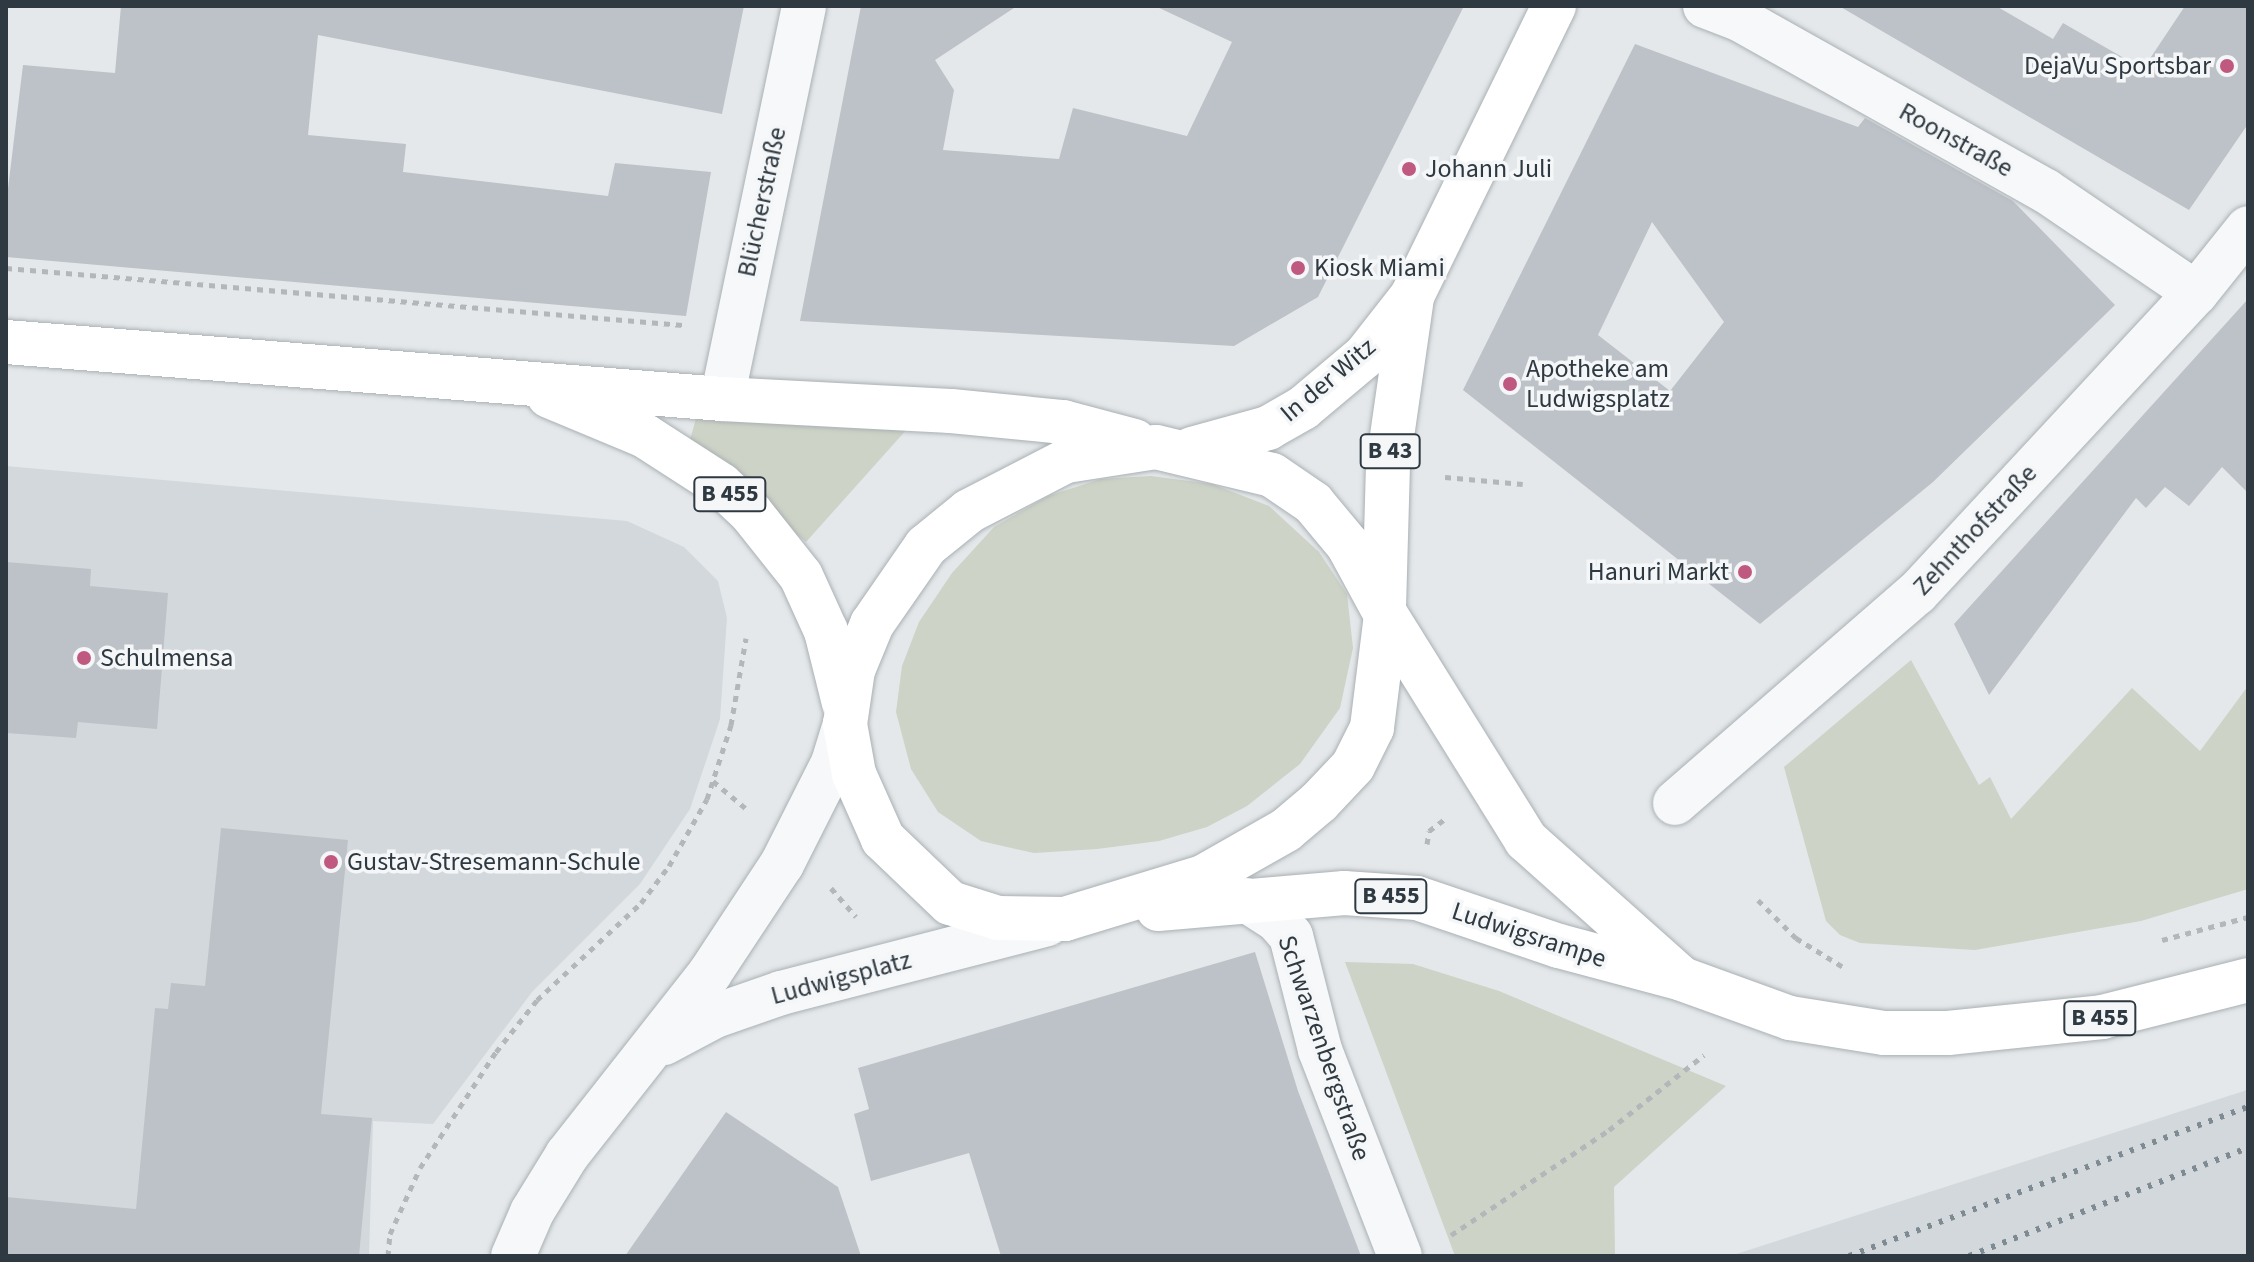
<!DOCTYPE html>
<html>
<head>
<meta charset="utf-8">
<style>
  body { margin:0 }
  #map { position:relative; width:2254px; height:1262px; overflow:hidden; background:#e4e8ea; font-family:"Source Sans 3",sans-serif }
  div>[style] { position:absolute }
  .built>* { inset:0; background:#d3d8dc }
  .green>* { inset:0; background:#cdd3c6 }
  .building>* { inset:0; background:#bcc2c7 }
  .path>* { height:5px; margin-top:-2.5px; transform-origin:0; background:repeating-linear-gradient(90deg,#b3b7ba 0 6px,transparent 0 12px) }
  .roads { filter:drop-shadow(0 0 2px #aab0b4) drop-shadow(0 0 2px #aab0b4) }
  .minor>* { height:44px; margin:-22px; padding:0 22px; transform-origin:22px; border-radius:22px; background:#f7f8f9 }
  .primary>* { height:44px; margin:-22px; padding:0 22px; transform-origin:22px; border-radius:22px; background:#fff }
  .rail>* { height:6px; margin-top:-3px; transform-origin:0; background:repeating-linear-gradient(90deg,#7f8b92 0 4px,transparent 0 12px) }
  .dots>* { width:22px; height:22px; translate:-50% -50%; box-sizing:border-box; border:4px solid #f4f6f8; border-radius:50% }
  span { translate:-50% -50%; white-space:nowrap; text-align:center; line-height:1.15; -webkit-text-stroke:7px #f4f6f8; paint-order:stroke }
  .shield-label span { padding:2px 6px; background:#f4f6f8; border:2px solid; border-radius:6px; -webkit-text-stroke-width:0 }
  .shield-label { font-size:24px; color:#2e3941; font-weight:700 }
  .poi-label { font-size:26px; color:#2e3941 }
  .right { translate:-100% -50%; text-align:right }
  .left { translate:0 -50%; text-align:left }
  .street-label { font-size:26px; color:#2e3941 }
  .frame { position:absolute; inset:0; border:8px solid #2e3941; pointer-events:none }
</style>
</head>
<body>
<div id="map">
  <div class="built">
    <div style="clip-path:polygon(6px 466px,627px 521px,684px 547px,718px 581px,727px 618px,720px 719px,690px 809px,640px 884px,532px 992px,433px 1124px,373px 1121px,369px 1256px,6px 1256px)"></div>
    <div style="clip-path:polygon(2248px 1089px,2248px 1256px,1730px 1256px,2244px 1091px)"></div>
  </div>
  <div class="green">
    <div style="clip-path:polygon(697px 415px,908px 428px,806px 542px,688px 447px)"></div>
    <div style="clip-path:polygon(1151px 476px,1212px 484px,1269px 506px,1319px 552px,1347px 594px,1353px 648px,1340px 708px,1300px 764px,1247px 806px,1207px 827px,1159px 841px,1097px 849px,1034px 853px,981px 841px,938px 812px,911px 769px,896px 712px,902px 666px,919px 622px,952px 573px,994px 527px,1048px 496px,1101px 479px)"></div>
    <div style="clip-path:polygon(1911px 660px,1979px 785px,1990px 777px,2011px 819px,2132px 688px,2200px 751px,2248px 686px,2248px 889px,2141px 921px,1975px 950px,1860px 943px,1840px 935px,1826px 921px,1784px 767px)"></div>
    <div style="clip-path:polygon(1345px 962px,1413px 964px,1499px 991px,1726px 1086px,1614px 1187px,1615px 1256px,1455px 1256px)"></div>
  </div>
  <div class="building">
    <div style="clip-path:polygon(121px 6px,744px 6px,722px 114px,318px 35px,308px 135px,406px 144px,403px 172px,608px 196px,615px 163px,711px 172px,686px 316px,6px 257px,6px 205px,23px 65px,115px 73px)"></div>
    <div style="clip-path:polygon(861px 6px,1017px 6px,935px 60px,954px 90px,943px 150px,1059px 159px,1073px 108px,1187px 136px,1232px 42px,1155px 6px,1464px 6px,1318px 297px,1234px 346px,800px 321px)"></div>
    <div style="clip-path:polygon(1839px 6px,1996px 6px,2053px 39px,2063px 23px,2143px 69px,2185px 6px,2248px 6px,2248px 124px,2189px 210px)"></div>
    <div style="clip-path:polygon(evenodd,1635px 44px,1858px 127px,1865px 118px,2013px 201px,2115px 305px,1933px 482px,1760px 624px,1463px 390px,1635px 44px,1652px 222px,1724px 322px,1670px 391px,1598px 335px,1652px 222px)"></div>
    <div style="clip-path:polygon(2248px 299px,2248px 493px,2222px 467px,2189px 506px,2165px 487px,2146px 508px,2136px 498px,1989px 695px,1954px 624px)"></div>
    <div style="clip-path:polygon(6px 562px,91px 569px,90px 586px,168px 593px,157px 729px,78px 722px,76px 738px,6px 733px)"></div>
    <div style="clip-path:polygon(221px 828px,348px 840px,321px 1114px,372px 1118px,359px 1256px,6px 1256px,6px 1197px,136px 1209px,155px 1008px,168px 1009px,171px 983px,205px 986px)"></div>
    <div style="clip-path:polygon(1255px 952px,1298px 1091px,1361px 1256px,1001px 1256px,969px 1153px,871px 1181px,854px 1114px,869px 1109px,858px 1068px)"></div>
    <div style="clip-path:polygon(726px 1112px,838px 1187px,861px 1256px,625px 1256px)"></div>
  </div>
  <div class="path">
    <div style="left:6px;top:268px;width:679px;rotate:4.81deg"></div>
    <div style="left:1445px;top:477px;width:78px;rotate:5.1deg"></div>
    <div style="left:713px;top:781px;width:47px;rotate:39.8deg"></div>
    <div style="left:1427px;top:844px;width:13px;rotate:-81deg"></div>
    <div style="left:1429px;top:831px;width:21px;rotate:-37deg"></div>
    <div style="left:831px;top:888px;width:38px;rotate:49deg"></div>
    <div style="left:1758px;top:900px;width:54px;rotate:45deg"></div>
    <div style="left:1796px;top:938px;width:57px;rotate:31.5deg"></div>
    <div style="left:2162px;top:940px;width:89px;rotate:-15deg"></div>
    <div style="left:1451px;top:1235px;width:190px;rotate:-33.6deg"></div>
    <div style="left:1609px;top:1130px;width:121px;rotate:-38.3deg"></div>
    <div style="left:388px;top:1256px;width:22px;rotate:-85deg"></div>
    <div style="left:390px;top:1234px;width:72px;rotate:-65.6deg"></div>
    <div style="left:420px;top:1168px;width:139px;rotate:-56.8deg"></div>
    <div style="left:496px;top:1052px;width:66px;rotate:-51.7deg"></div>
    <div style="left:537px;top:1000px;width:142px;rotate:-43deg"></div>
    <div style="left:641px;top:903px;width:46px;rotate:-52.9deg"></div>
    <div style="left:669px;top:866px;width:77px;rotate:-60.4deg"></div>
    <div style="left:707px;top:799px;width:78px;rotate:-72deg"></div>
    <div style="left:731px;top:725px;width:88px;rotate:-80.2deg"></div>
  </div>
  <div class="roads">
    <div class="minor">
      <div style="left:1705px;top:6px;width:39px;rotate:21deg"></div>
      <div style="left:1741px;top:20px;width:350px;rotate:29.3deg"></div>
      <div style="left:2046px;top:191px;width:181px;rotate:34.2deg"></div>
      <div style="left:722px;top:399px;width:401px;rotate:-78.2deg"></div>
      <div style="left:1675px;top:803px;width:320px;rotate:-41deg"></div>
      <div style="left:1917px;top:593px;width:410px;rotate:-47.1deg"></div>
      <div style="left:2196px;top:293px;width:83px;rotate:-51.3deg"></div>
      <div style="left:1246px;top:900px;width:37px;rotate:33deg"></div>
      <div style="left:1277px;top:920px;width:21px;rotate:49deg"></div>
      <div style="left:1291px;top:936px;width:118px;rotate:75.7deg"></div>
      <div style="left:1320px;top:1050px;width:221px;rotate:68.8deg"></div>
      <div style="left:664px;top:1043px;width:58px;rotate:-27.9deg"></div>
      <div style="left:715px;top:1016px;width:70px;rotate:-19.2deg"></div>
      <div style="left:781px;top:993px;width:275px;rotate:-14.5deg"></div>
      <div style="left:513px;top:1256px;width:48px;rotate:-66.6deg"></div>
      <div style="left:532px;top:1212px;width:67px;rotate:-58.4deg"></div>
      <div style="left:567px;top:1155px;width:231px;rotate:-51.8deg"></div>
      <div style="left:710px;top:973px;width:131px;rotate:-56.6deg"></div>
      <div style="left:782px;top:864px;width:113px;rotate:-63.2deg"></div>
      <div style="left:833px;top:763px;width:41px;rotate:-72.9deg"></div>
    </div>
    <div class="primary">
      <div style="left:6px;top:342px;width:718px;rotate:4.55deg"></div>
      <div style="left:722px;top:399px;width:229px;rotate:3deg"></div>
      <div style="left:951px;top:411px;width:113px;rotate:5.6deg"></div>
      <div style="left:1063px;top:422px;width:74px;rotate:14.8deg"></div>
      <div style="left:549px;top:396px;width:104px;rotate:22.6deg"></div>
      <div style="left:645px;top:436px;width:90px;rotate:32.8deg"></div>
      <div style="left:721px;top:485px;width:41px;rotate:43deg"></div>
      <div style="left:751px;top:513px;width:80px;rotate:51.6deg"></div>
      <div style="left:801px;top:576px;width:60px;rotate:65.6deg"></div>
      <div style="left:826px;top:631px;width:74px;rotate:76deg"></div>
      <div style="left:1156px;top:447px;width:119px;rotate:13.6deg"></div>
      <div style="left:1272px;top:475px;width:50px;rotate:34.3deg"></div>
      <div style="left:1313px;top:503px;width:55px;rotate:50.2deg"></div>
      <div style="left:1348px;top:545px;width:80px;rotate:61.5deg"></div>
      <div style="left:1386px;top:615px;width:114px;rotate:97.1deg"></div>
      <div style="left:1372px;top:728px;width:42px;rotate:116.6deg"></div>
      <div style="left:1353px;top:766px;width:50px;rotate:133.4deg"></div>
      <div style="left:1319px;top:802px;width:43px;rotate:139.7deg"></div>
      <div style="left:1286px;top:830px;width:95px;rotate:150.5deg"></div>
      <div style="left:1203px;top:877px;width:144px;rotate:163.1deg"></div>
      <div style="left:1065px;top:919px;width:67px;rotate:-179.1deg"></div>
      <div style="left:998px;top:918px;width:50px;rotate:-162.6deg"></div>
      <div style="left:950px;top:903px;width:93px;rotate:-136.3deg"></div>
      <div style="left:883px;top:839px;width:71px;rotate:-114deg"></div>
      <div style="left:854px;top:774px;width:51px;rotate:-100.2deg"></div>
      <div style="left:845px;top:724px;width:55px;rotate:-81.6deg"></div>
      <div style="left:853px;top:670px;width:50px;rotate:-67.6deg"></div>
      <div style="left:872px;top:624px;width:95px;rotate:-55.3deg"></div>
      <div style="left:926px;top:546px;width:55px;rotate:-39.1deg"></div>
      <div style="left:969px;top:511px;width:109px;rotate:-27.3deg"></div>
      <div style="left:1066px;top:461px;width:91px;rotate:-8.8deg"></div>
      <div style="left:1192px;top:449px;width:79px;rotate:-15.4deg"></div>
      <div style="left:1268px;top:428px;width:40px;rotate:-29.7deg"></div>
      <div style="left:1303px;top:408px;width:81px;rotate:-40deg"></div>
      <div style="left:1365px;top:356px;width:76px;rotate:-51.9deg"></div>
      <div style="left:1412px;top:296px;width:323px;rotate:-63.9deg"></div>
      <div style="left:1384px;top:608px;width:144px;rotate:-88.4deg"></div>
      <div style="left:1388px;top:464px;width:168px;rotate:-81.8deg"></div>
      <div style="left:1386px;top:615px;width:265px;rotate:58.1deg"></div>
      <div style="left:1526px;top:840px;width:206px;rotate:41.7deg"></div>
      <div style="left:1158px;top:909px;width:187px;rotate:-4.9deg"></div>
      <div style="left:1344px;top:893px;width:73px;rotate:3.9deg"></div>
      <div style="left:1417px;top:898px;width:150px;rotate:18.7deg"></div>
      <div style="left:1559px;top:946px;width:127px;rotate:15deg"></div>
      <div style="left:1682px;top:979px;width:115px;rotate:19.9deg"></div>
      <div style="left:1790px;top:1018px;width:95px;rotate:9.1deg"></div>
      <div style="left:1884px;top:1033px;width:64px"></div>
      <div style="left:1948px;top:1033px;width:155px;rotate:-5.9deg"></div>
      <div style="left:2102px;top:1017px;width:151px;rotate:-14.2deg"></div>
    </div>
  </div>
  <div class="rail">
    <div style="left:1849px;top:1256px;width:426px;rotate:-20.5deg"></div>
    <div style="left:1969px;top:1256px;width:299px;rotate:-21.2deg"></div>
  </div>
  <div class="dots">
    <div style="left:2227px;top:66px;background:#c05980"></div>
    <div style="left:1409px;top:169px;background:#c05980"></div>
    <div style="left:1298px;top:268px;background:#c05980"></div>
    <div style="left:1510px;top:384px;background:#c05980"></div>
    <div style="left:1745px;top:572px;background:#c05980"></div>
    <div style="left:84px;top:658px;background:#c05980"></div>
    <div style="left:331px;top:862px;background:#c05980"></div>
  </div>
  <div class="shield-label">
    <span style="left:1390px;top:451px">B 43</span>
    <span style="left:730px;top:494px">B 455</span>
    <span style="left:1391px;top:896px">B 455</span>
    <span style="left:2100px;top:1018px">B 455</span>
  </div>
  <div class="poi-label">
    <span class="right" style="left:2211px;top:66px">DejaVu Sportsbar</span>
    <span class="left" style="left:1425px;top:169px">Johann Juli</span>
    <span class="left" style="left:1314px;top:268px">Kiosk Miami</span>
    <span class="left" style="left:1526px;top:384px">Apotheke am<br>Ludwigsplatz</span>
    <span class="right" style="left:1729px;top:572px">Hanuri Markt</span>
    <span class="left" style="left:100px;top:658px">Schulmensa</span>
    <span class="left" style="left:347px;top:862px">Gustav-Stresemann-Schule</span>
  </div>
  <div class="street-label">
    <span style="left:1956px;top:140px;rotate:29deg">Roonstraße</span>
    <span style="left:762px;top:202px;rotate:-78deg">Blücherstraße</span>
    <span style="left:1328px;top:380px;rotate:-40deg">In der Witz</span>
    <span style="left:1975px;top:530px;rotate:-47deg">Zehnthofstraße</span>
    <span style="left:1529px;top:935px;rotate:18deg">Ludwigsrampe</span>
    <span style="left:841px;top:978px;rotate:-15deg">Ludwigsplatz</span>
    <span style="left:1324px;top:1048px;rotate:71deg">Schwarzenbergstraße</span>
  </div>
  <div class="frame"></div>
</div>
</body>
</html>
